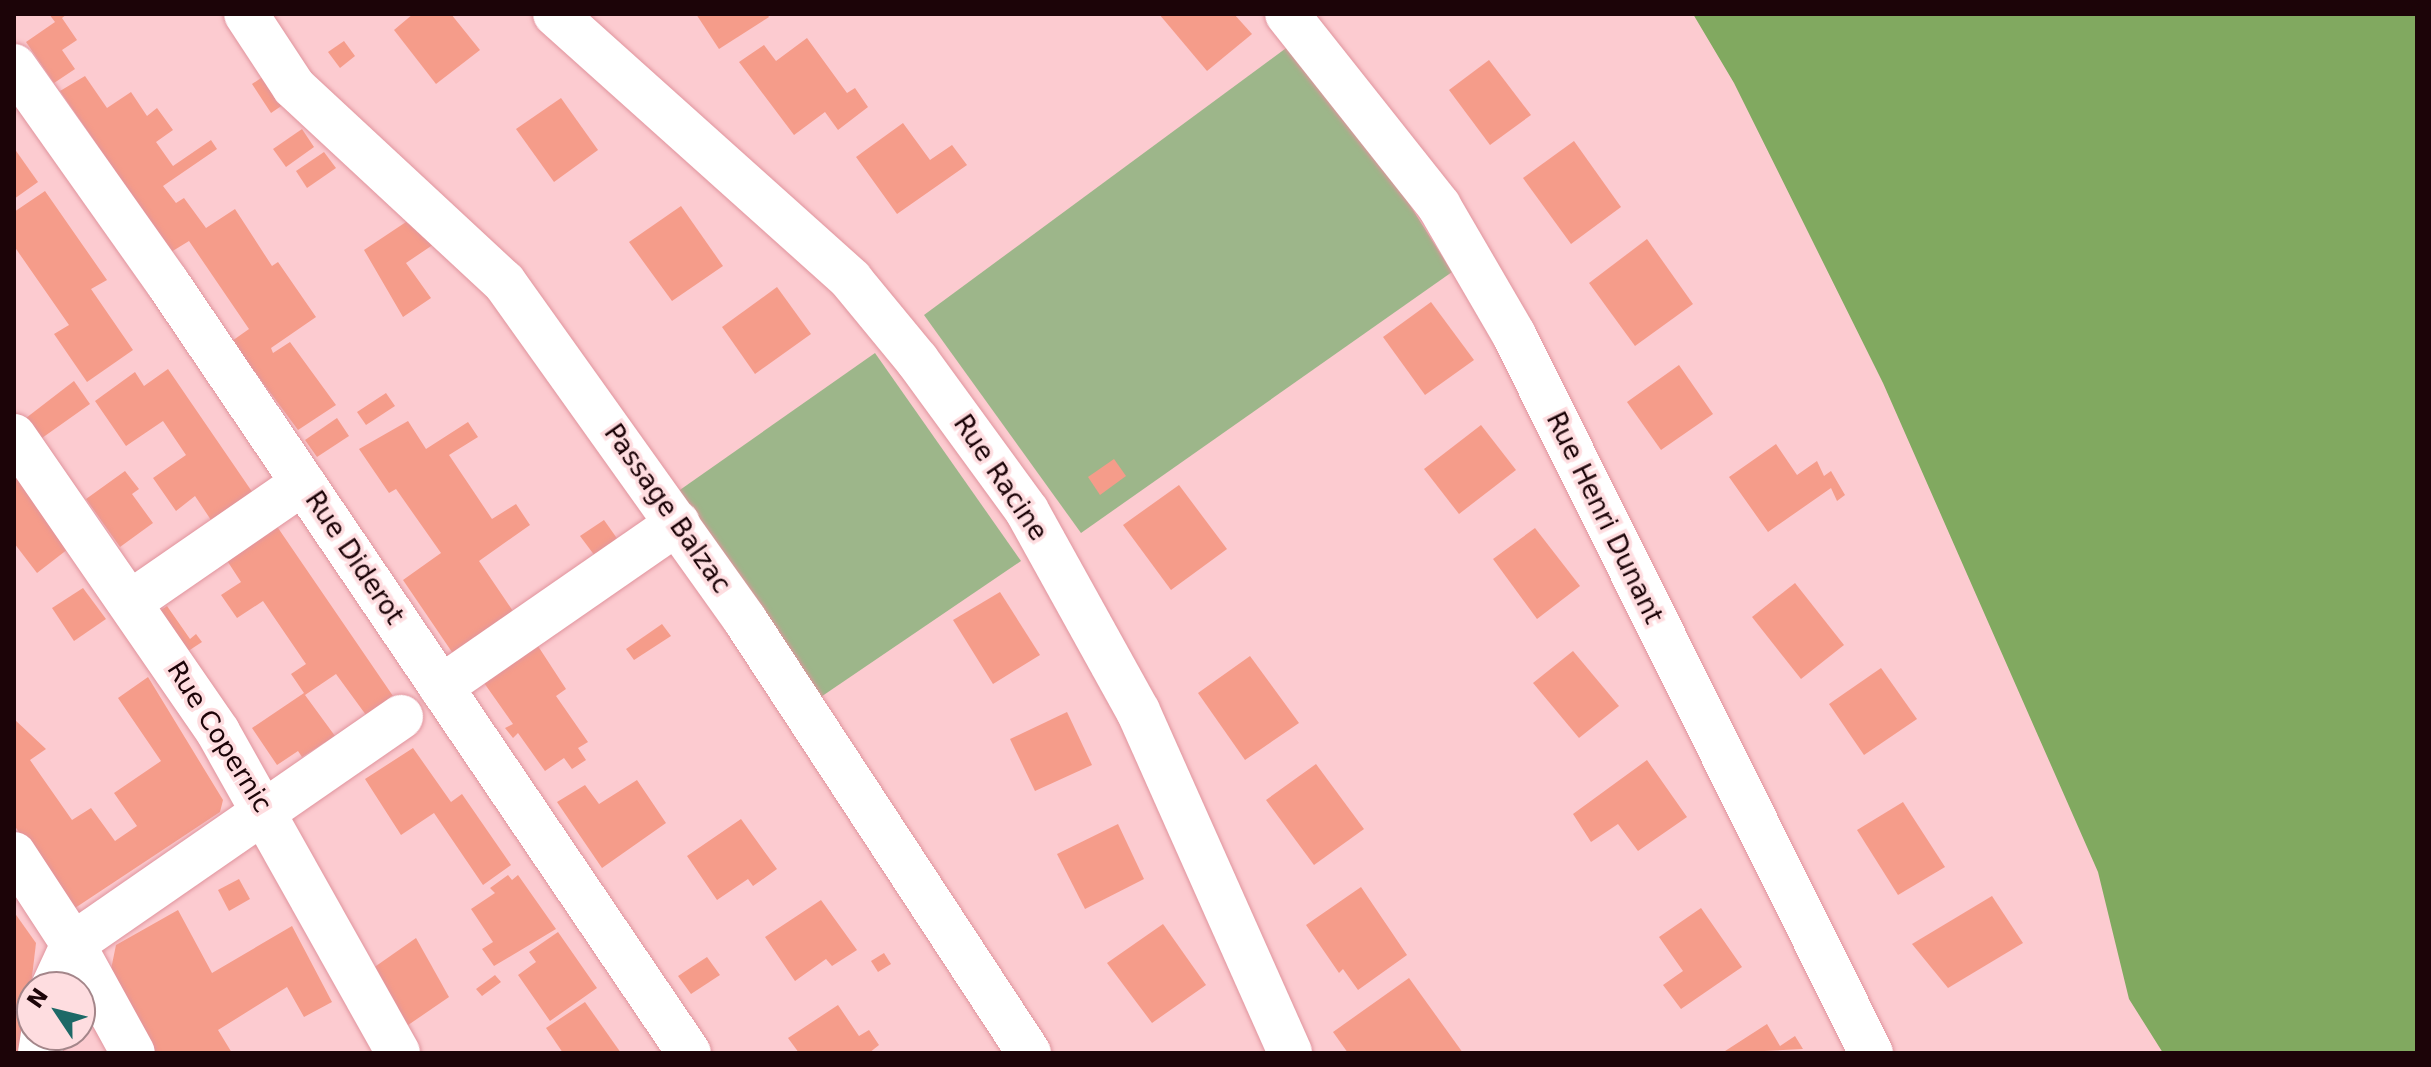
<!DOCTYPE html>
<html>
<head>
<meta charset="utf-8">
<style>
  body { margin:0 }
  #map { position:relative; width:2431px; height:1067px; overflow:hidden; background:#fccbd0; font-family:"DejaVu Sans",sans-serif }
  div>[style] { position:absolute }
  .green>* { inset:0; background:#9db68a }
  .forest>* { inset:0; background:#81a960 }
  .building>* { inset:0; background:#f59c8a }
  .roads { filter:drop-shadow(0 0 2px #e0949d) drop-shadow(0 0 2px #e0949d) }
  .minor>* { height:44px; margin:-22px; padding:0 22px; transform-origin:22px; border-radius:22px; background:#fff }
  span { translate:-50% -50%; white-space:nowrap; text-align:center; line-height:1.15; -webkit-text-stroke:7px #fedde0; paint-order:stroke }
  .street-label { font-size:26px; color:#1c0408 }
  .frame { position:absolute; inset:0; border:16px solid #1c0408; pointer-events:none }
  .north { position:absolute; left:16px; top:971px; width:80px; height:80px; box-sizing:border-box; background:#fedde0; border:2px solid #a4868a; border-radius:50%; rotate:305deg; font-size:22px; font-weight:700; line-height:32px; text-align:center; color:#1c0408 }
  .north::after { content:''; display:block; margin:auto; width:28px; height:36px; background:#1d6967; clip-path:polygon(50% 0,100% 100%,50% 72%,0 100%) }
</style>
</head>
<body>
<div id="map">
  <div class="green">
    <div style="clip-path:polygon(1293px 43px,1403px 194px,1452px 272px,1081px 533px,924px 315px)"></div>
    <div style="clip-path:polygon(875px 353px,1021px 561px,809px 705px,667px 499px)"></div>
  </div>
  <div class="forest">
    <div style="clip-path:polygon(1693px 14px,2417px 14px,2417px 1053px,2163px 1053px,2129px 999px,2098px 872px,1883px 383px,1734px 83px)"></div>
  </div>
  <div class="building">
    <div style="clip-path:polygon(49px 14px,67px 14px,62px 18px,77px 40px,62px 50px,75px 69px,54px 83px,26px 42px,55px 22px)"></div>
    <div style="clip-path:polygon(413px 14px,451px 14px,480px 50px,436px 84px,394px 30px)"></div>
    <div style="clip-path:polygon(696px 14px,767px 14px,769px 17px,719px 49px)"></div>
    <div style="clip-path:polygon(1159px 14px,1234px 14px,1252px 34px,1207px 71px)"></div>
    <div style="clip-path:polygon(807px 38px,847px 93px,855px 88px,868px 107px,838px 130px,825px 112px,794px 135px,739px 62px,764px 45px,776px 61px)"></div>
    <div style="clip-path:polygon(344px 41px,355px 56px,340px 68px,328px 52px)"></div>
    <div style="clip-path:polygon(1489px 60px,1531px 115px,1490px 145px,1449px 90px)"></div>
    <div style="clip-path:polygon(276px 68px,296px 96px,271px 113px,252px 84px)"></div>
    <div style="clip-path:polygon(85px 76px,107px 108px,131px 92px,147px 116px,157px 108px,173px 130px,156px 142px,173px 166px,211px 140px,217px 149px,163px 186px,176px 203px,184px 198px,206px 228px,235px 209px,272px 266px,278px 262px,316px 317px,271px 348px,273px 353px,290px 342px,336px 405px,298px 430px,232px 341px,249px 329px,189px 241px,171px 252px,60px 91px)"></div>
    <div style="clip-path:polygon(561px 98px,598px 150px,554px 182px,516px 129px)"></div>
    <div style="clip-path:polygon(903px 123px,930px 160px,952px 145px,967px 165px,897px 214px,856px 157px)"></div>
    <div style="clip-path:polygon(302px 129px,314px 147px,286px 167px,273px 149px)"></div>
    <div style="clip-path:polygon(1574px 141px,1621px 207px,1571px 244px,1523px 178px)"></div>
    <div style="clip-path:polygon(14px 148px,38px 182px,14px 199px)"></div>
    <div style="clip-path:polygon(324px 152px,336px 168px,307px 188px,296px 171px)"></div>
    <div style="clip-path:polygon(45px 191px,107px 280px,91px 289px,133px 350px,87px 382px,54px 334px,69px 325px,14px 246px,14px 212px)"></div>
    <div style="clip-path:polygon(681px 206px,723px 266px,672px 301px,629px 242px)"></div>
    <div style="clip-path:polygon(415px 216px,440px 240px,406px 263px,431px 298px,403px 317px,364px 250px)"></div>
    <div style="clip-path:polygon(1647px 239px,1693px 304px,1635px 346px,1589px 283px)"></div>
    <div style="clip-path:polygon(777px 287px,811px 334px,755px 374px,722px 327px)"></div>
    <div style="clip-path:polygon(1431px 302px,1474px 360px,1425px 395px,1383px 337px)"></div>
    <div style="clip-path:polygon(1679px 365px,1713px 414px,1661px 450px,1627px 402px)"></div>
    <div style="clip-path:polygon(168px 369px,255px 496px,213px 523px,195px 496px,176px 511px,153px 478px,186px 455px,163px 421px,126px 446px,95px 401px,135px 372px,144px 386px)"></div>
    <div style="clip-path:polygon(74px 381px,90px 404px,42px 438px,26px 418px)"></div>
    <div style="clip-path:polygon(386px 393px,395px 406px,366px 425px,357px 412px)"></div>
    <div style="clip-path:polygon(337px 418px,349px 436px,317px 457px,305px 440px)"></div>
    <div style="clip-path:polygon(408px 421px,426px 449px,468px 422px,478px 437px,449px 455px,492px 519px,516px 504px,530px 525px,479px 561px,515px 614px,454px 655px,403px 580px,441px 553px,396px 489px,389px 493px,359px 449px)"></div>
    <div style="clip-path:polygon(1481px 425px,1516px 470px,1459px 514px,1424px 469px)"></div>
    <div style="clip-path:polygon(1776px 444px,1797px 475px,1817px 461px,1824px 476px,1831px 471px,1845px 495px,1837px 501px,1831px 488px,1768px 532px,1729px 477px)"></div>
    <div style="clip-path:polygon(1114px 459px,1126px 476px,1100px 495px,1088px 477px)"></div>
    <div style="clip-path:polygon(14px 463px,68px 549px,37px 573px,14px 543px)"></div>
    <div style="clip-path:polygon(125px 471px,139px 489px,132px 494px,153px 523px,120px 547px,86px 499px)"></div>
    <div style="clip-path:polygon(1179px 485px,1227px 549px,1171px 590px,1123px 525px)"></div>
    <div style="clip-path:polygon(604px 520px,621px 544px,598px 560px,580px 536px)"></div>
    <div style="clip-path:polygon(276px 525px,393px 696px,366px 715px,336px 674px,305px 695px,335px 736px,302px 757px,298px 751px,277px 765px,252px 728px,304px 693px,291px 674px,306px 664px,263px 601px,237px 618px,221px 595px,241px 582px,226px 559px)"></div>
    <div style="clip-path:polygon(1535px 528px,1580px 586px,1537px 619px,1493px 559px)"></div>
    <div style="clip-path:polygon(1795px 583px,1844px 645px,1801px 679px,1752px 617px)"></div>
    <div style="clip-path:polygon(83px 588px,106px 619px,74px 641px,52px 608px)"></div>
    <div style="clip-path:polygon(1000px 592px,1040px 655px,993px 684px,953px 620px)"></div>
    <div style="clip-path:polygon(167px 606px,190px 639px,196px 634px,202px 642px,176px 659px,148px 619px)"></div>
    <div style="clip-path:polygon(662px 624px,671px 636px,634px 660px,626px 649px)"></div>
    <div style="clip-path:polygon(536px 643px,566px 689px,556px 696px,588px 742px,578px 748px,586px 760px,572px 769px,564px 758px,545px 771px,518px 733px,513px 738px,505px 728px,513px 724px,482px 680px)"></div>
    <div style="clip-path:polygon(1573px 651px,1619px 706px,1579px 738px,1533px 683px)"></div>
    <div style="clip-path:polygon(1250px 656px,1299px 723px,1245px 760px,1198px 693px)"></div>
    <div style="clip-path:polygon(1881px 668px,1917px 719px,1864px 755px,1829px 704px)"></div>
    <div style="clip-path:polygon(148px 677px,223px 800px,220px 812px,72px 910px,14px 825px,14px 719px,46px 749px,30px 760px,72px 820px,91px 808px,115px 841px,137px 826px,114px 793px,161px 761px,118px 698px)"></div>
    <div style="clip-path:polygon(1067px 712px,1092px 765px,1035px 791px,1010px 739px)"></div>
    <div style="clip-path:polygon(413px 748px,451px 802px,462px 794px,511px 865px,483px 885px,434px 813px,401px 835px,365px 779px)"></div>
    <div style="clip-path:polygon(1647px 760px,1687px 817px,1638px 851px,1618px 824px,1591px 842px,1573px 814px)"></div>
    <div style="clip-path:polygon(1316px 764px,1364px 829px,1314px 865px,1266px 800px)"></div>
    <div style="clip-path:polygon(637px 780px,666px 823px,602px 868px,557px 802px,585px 785px,599px 804px)"></div>
    <div style="clip-path:polygon(1903px 802px,1945px 867px,1898px 895px,1857px 830px)"></div>
    <div style="clip-path:polygon(741px 819px,777px 869px,753px 886px,748px 879px,717px 900px,687px 856px)"></div>
    <div style="clip-path:polygon(1118px 824px,1144px 879px,1085px 909px,1057px 854px)"></div>
    <div style="clip-path:polygon(508px 875px,512px 880px,518px 875px,556px 929px,494px 966px,482px 949px,493px 942px,471px 909px,495px 893px,490px 888px)"></div>
    <div style="clip-path:polygon(239px 879px,250px 899px,229px 911px,218px 890px)"></div>
    <div style="clip-path:polygon(1361px 887px,1407px 955px,1358px 990px,1343px 969px,1339px 973px,1306px 925px)"></div>
    <div style="clip-path:polygon(1992px 896px,2023px 943px,1948px 988px,1912px 944px)"></div>
    <div style="clip-path:polygon(821px 900px,857px 950px,832px 966px,826px 959px,795px 981px,765px 937px)"></div>
    <div style="clip-path:polygon(1701px 908px,1742px 967px,1681px 1009px,1663px 985px,1683px 971px,1659px 937px)"></div>
    <div style="clip-path:polygon(178px 910px,212px 973px,292px 926px,332px 1002px,304px 1017px,287px 987px,218px 1030px,232px 1053px,150px 1053px,109px 979px,116px 945px)"></div>
    <div style="clip-path:polygon(14px 912px,36px 943px,23px 1053px,14px 1053px)"></div>
    <div style="clip-path:polygon(1163px 924px,1206px 985px,1152px 1023px,1107px 963px)"></div>
    <div style="clip-path:polygon(558px 932px,597px 988px,550px 1021px,518px 975px,536px 962px,529px 952px)"></div>
    <div style="clip-path:polygon(416px 938px,449px 997px,398px 1032px,366px 973px)"></div>
    <div style="clip-path:polygon(884px 953px,891px 964px,878px 972px,871px 961px)"></div>
    <div style="clip-path:polygon(707px 957px,720px 975px,691px 994px,678px 976px)"></div>
    <div style="clip-path:polygon(495px 975px,501px 982px,482px 996px,476px 989px)"></div>
    <div style="clip-path:polygon(1409px 978px,1463px 1053px,1348px 1053px,1333px 1032px)"></div>
    <div style="clip-path:polygon(585px 1002px,621px 1053px,563px 1053px,546px 1028px)"></div>
    <div style="clip-path:polygon(838px 1005px,859px 1036px,869px 1030px,879px 1045px,869px 1053px,799px 1053px,788px 1038px)"></div>
    <div style="clip-path:polygon(1767px 1024px,1780px 1046px,1795px 1036px,1803px 1049px,1722px 1053px)"></div>
  </div>
  <div class="roads">
    <div class="minor">
      <div style="left:246px;top:14px;width:87px;rotate:56.7deg"></div>
      <div style="left:294px;top:87px;width:287px;rotate:42.9deg"></div>
      <div style="left:504px;top:282px;width:415px;rotate:54.5deg"></div>
      <div style="left:745px;top:620px;width:518px;rotate:56.74deg"></div>
      <div style="left:555px;top:14px;width:398px;rotate:41.9deg"></div>
      <div style="left:851px;top:280px;width:104px;rotate:50.5deg"></div>
      <div style="left:917px;top:360px;width:187px;rotate:53.9deg"></div>
      <div style="left:1027px;top:511px;width:229px;rotate:61deg"></div>
      <div style="left:1138px;top:711px;width:374px;rotate:66deg"></div>
      <div style="left:1287px;top:14px;width:245px;rotate:51.6deg"></div>
      <div style="left:1439px;top:206px;width:149px;rotate:59.8deg"></div>
      <div style="left:1514px;top:335px;width:802px;rotate:63.56deg"></div>
      <div style="left:14px;top:66px;width:265px;rotate:54.7deg"></div>
      <div style="left:167px;top:282px;width:931px;rotate:55.9deg"></div>
      <div style="left:14px;top:436px;width:359px;rotate:55.4deg"></div>
      <div style="left:218px;top:732px;width:368px;rotate:60.7deg"></div>
      <div style="left:132px;top:601px;width:208px;rotate:-34.6deg"></div>
      <div style="left:441px;top:687px;width:288px;rotate:-34.7deg"></div>
      <div style="left:14px;top:854px;width:108px;rotate:56.8deg"></div>
      <div style="left:73px;top:944px;width:124px;rotate:61.2deg"></div>
      <div style="left:53px;top:987px;width:47px;rotate:-65.1deg"></div>
      <div style="left:73px;top:944px;width:399px;rotate:-34.7deg"></div>
      <div style="left:40px;top:1053px;width:18px;rotate:-81deg"></div>
    </div>
  </div>
  <div class="street-label">
    <span style="left:1000px;top:478px;rotate:56deg">Rue Racine</span>
    <span style="left:667px;top:509px;rotate:55deg">Passage Balzac</span>
    <span style="left:1604px;top:518px;rotate:64deg">Rue Henri Dunant</span>
    <span style="left:354px;top:558px;rotate:56deg">Rue Diderot</span>
    <span style="left:219px;top:737px;rotate:58deg">Rue Copernic</span>
  </div>
  <div class="frame"></div>
  <div class="north">N</div>
</div>
</body>
</html>
